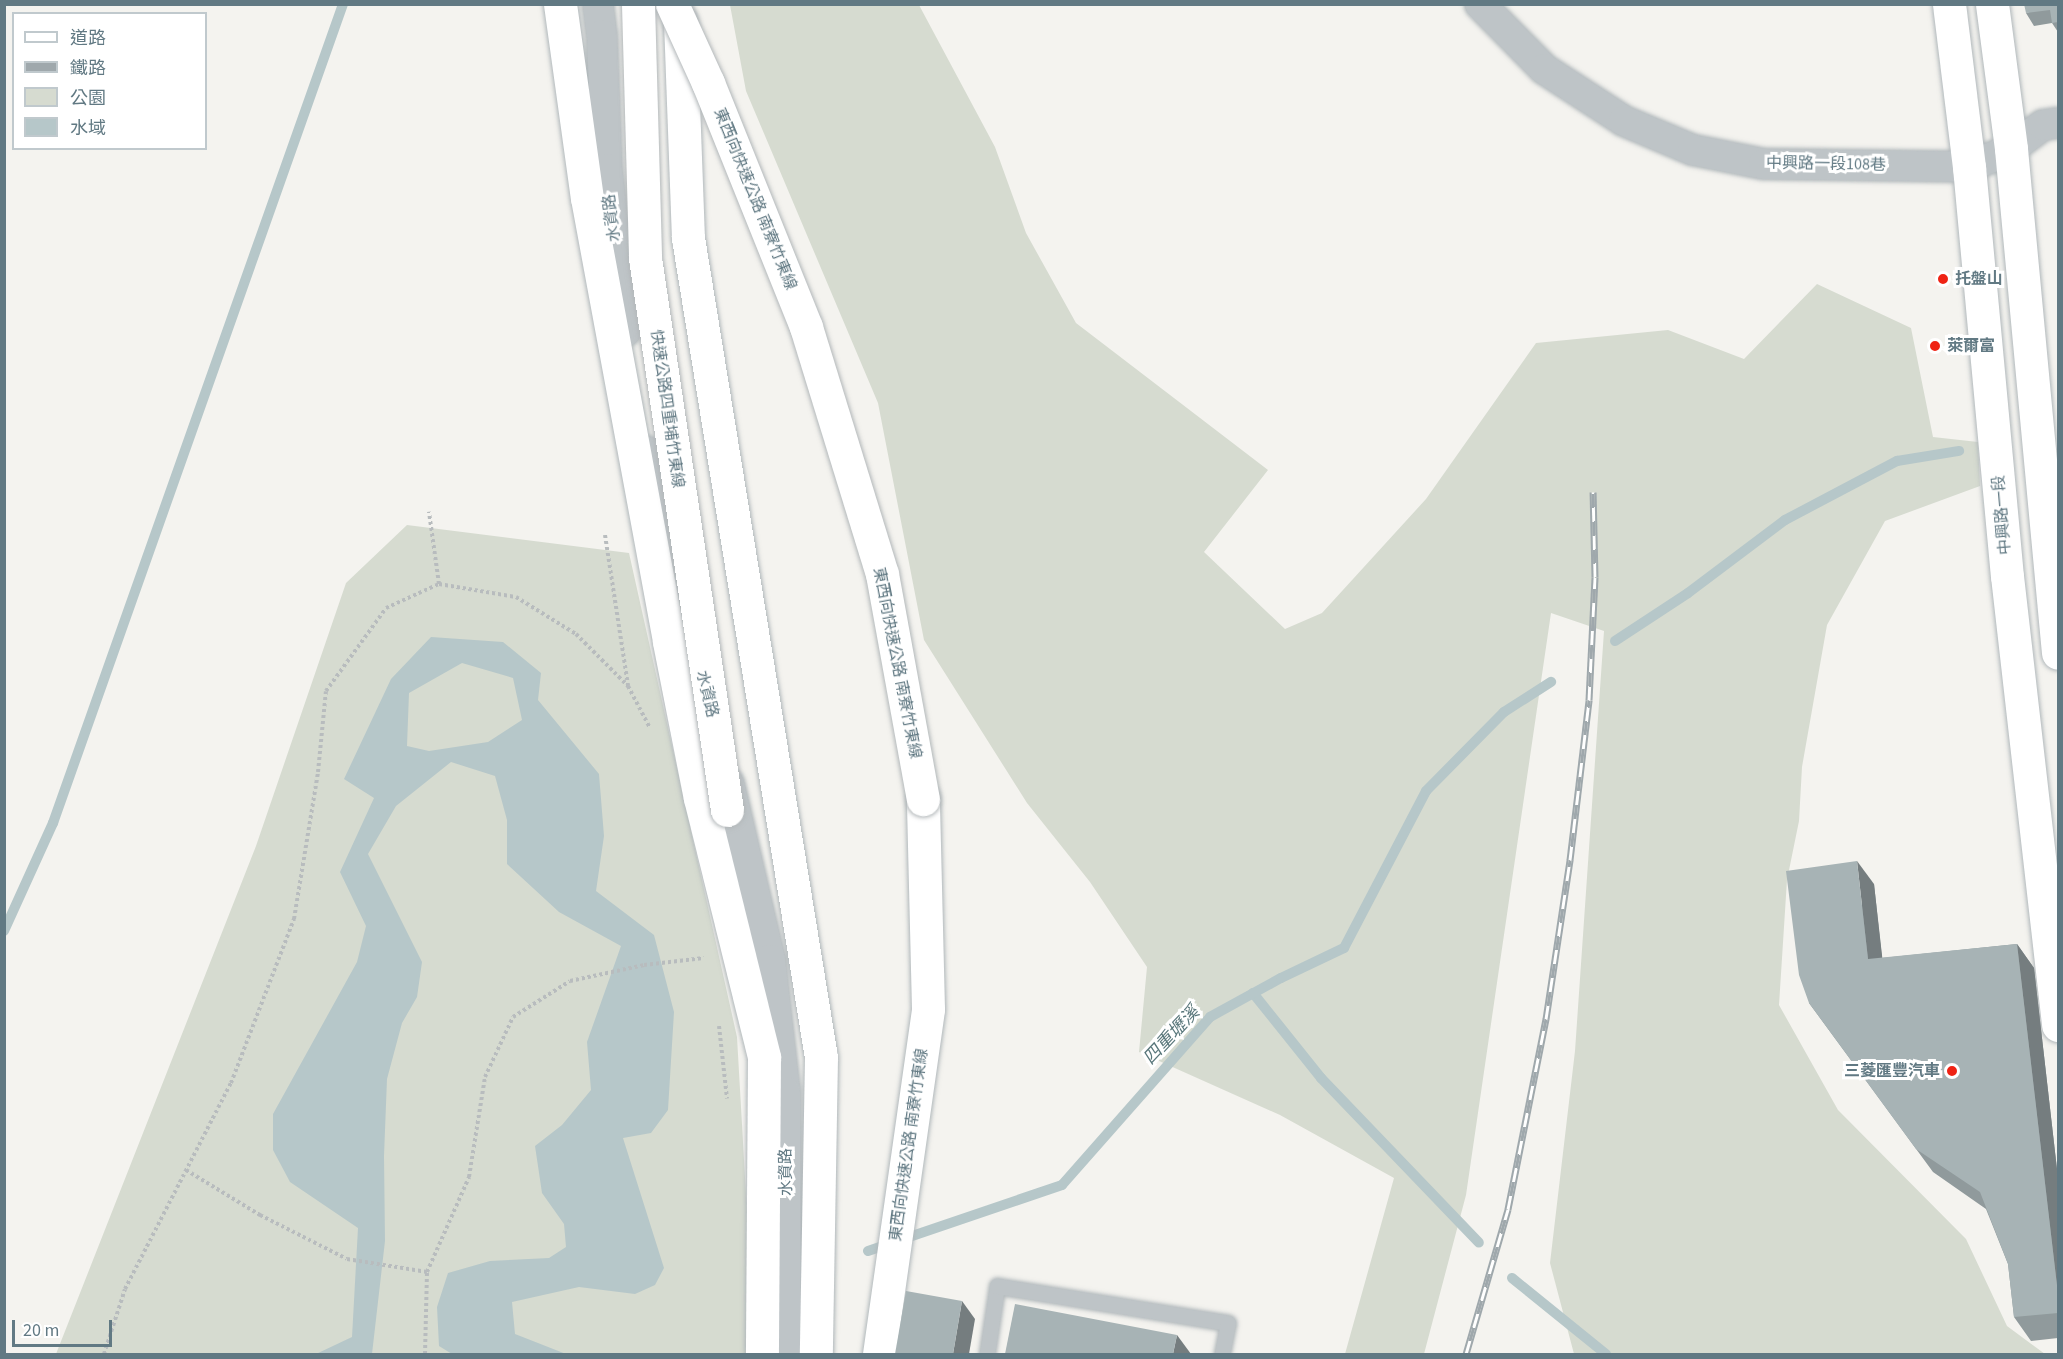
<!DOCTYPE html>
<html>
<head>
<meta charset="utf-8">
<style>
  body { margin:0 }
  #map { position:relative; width:2063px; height:1359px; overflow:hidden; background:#f4f3ef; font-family:"Source Sans 3","Noto Sans TC",sans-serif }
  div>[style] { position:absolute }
  .green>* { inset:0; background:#d6dbd0 }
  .water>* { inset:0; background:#b6c7c9 }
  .stream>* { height:10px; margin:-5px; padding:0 5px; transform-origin:5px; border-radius:5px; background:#b6c7c9 }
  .path>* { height:4px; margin-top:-2px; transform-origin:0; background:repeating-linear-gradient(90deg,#b8bcbe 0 3px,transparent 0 6px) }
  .roads { filter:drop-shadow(0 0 2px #b1b8bb) drop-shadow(0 0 2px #b1b8bb) }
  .lane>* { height:15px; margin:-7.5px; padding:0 7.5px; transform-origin:7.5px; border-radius:7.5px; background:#bec4c7 }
  .street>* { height:30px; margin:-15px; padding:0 15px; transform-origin:15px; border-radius:15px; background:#bec4c7 }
  .secondary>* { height:33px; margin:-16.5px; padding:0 16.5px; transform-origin:16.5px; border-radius:16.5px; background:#fff }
  .highway>* { height:33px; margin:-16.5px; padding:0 16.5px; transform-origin:16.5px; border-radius:16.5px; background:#fff }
  .rail>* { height:7px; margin-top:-3.5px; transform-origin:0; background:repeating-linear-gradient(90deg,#fff 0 14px,#9fa8ac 0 28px); box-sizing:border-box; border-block:2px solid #9fa8ac }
  .bridges { filter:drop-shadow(0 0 2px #b3b8ba) drop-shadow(0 0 2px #b3b8ba) }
  .highway-bridge>* { height:33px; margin:-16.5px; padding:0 16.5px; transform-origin:16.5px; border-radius:16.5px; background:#fff }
  .wall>* { inset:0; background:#909a9c }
  .shaded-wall>* { inset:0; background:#757d7f }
  .building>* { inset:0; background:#a7b3b5 }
  .dots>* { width:16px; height:16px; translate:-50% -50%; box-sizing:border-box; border:3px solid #fff; border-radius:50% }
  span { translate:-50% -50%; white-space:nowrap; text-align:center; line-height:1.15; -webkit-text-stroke:6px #fff; paint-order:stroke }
  .street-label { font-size:16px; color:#617983 }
  .poi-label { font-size:16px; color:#617983; font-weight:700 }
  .left { translate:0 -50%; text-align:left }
  .right { translate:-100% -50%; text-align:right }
  .water-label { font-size:18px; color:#58767a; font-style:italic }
  .frame { position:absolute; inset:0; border:6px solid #617983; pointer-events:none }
  .legend { position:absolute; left:12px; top:12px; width:195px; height:138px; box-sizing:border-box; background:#fff; border:2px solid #c0c9cd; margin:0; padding:8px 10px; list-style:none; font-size:18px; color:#617983 }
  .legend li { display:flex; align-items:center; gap:12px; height:30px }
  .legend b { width:30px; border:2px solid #c0c9cd }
  .scale { position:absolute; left:12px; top:1320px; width:100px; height:27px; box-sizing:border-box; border:3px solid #617983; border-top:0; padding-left:8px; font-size:18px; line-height:21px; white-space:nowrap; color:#617983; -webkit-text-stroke:4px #fff; paint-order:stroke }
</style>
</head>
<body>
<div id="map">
  <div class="green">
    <div style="clip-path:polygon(730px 5px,919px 5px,995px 147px,1026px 233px,1076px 323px,1268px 470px,1204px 552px,1285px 629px,1322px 613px,1426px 499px,1536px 343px,1668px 330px,1744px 359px,1817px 284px,1911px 328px,1933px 437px,1978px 442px,1980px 486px,1885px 521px,1827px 625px,1802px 767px,1799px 821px,1787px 880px,1779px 1005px,1838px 1110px,1966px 1239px,2007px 1326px,2045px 1354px,1574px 1354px,1550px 1263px,1575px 1051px,1604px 631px,1551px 613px,1466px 1195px,1424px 1354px,1345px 1354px,1394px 1178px,1280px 1115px,1139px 1052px,1147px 967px,1090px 882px,1027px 803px,924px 640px,878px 403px,746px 91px)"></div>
    <div style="clip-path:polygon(407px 525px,629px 553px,737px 1037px,749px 1247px,748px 1354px,56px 1354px,256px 846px,346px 583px)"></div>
  </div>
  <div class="water">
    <div style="clip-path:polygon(evenodd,431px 637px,503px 642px,541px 673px,538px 700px,599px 774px,604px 836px,596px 891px,654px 935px,674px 1012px,668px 1110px,651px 1133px,623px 1138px,664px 1268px,655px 1285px,635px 1294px,579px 1287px,512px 1302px,515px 1334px,566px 1354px,452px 1354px,439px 1346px,437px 1307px,448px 1273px,490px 1261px,549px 1258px,566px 1247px,564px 1224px,542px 1193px,535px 1146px,562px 1125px,591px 1090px,587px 1042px,621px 946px,559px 912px,507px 864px,507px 820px,495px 776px,451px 762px,396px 806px,368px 854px,422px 962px,417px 997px,402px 1023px,387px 1079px,384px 1156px,385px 1241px,372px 1354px,316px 1354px,352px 1337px,358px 1228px,290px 1182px,273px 1150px,273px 1114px,357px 962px,366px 926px,340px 872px,374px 798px,344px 779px,391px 679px,431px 637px,462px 663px,513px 678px,522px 720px,488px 742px,429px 751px,407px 746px,409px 693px,462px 663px)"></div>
  </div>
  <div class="stream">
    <div style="left:1615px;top:641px;width:87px;rotate:-33.3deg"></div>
    <div style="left:1688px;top:593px;width:121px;rotate:-37deg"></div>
    <div style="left:1785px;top:520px;width:127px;rotate:-27.8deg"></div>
    <div style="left:1897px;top:461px;width:63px;rotate:-9.2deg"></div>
    <div style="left:4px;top:931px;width:119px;rotate:-65.6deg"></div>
    <div style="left:53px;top:823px;width:869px;rotate:-70.5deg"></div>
    <div style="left:1253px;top:993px;width:109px;rotate:51.3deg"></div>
    <div style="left:1321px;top:1078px;width:228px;rotate:46.2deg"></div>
    <div style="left:868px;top:1251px;width:205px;rotate:-18.8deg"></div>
    <div style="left:1062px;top:1185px;width:224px;rotate:-48.6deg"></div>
    <div style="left:1210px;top:1017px;width:81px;rotate:-28.8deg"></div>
    <div style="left:1281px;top:978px;width:70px;rotate:-25.5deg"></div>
    <div style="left:1344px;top:948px;width:177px;rotate:-62.4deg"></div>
    <div style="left:1426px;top:791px;width:111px;rotate:-45.4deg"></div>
    <div style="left:1504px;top:712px;width:56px;rotate:-32.6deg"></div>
    <div style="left:1512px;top:1278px;width:121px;rotate:39deg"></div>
  </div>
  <div class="path">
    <div style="left:605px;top:535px;width:152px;rotate:81.3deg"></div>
    <div style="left:439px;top:584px;width:78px;rotate:9.6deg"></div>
    <div style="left:516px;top:597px;width:70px;rotate:31.7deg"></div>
    <div style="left:576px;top:634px;width:74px;rotate:45deg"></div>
    <div style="left:628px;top:686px;width:47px;rotate:62.4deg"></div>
    <div style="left:719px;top:1026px;width:73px;rotate:83.7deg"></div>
    <div style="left:186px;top:1170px;width:87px;rotate:31.3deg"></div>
    <div style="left:260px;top:1215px;width:97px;rotate:26.8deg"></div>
    <div style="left:347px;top:1259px;width:81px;rotate:9.2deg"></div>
    <div style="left:104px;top:1354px;width:68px;rotate:-72.1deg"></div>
    <div style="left:125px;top:1289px;width:232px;rotate:-62.8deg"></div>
    <div style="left:231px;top:1083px;width:176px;rotate:-69deg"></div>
    <div style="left:294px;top:919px;width:149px;rotate:-80.7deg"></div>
    <div style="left:318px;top:772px;width:81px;rotate:-84.4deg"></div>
    <div style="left:326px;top:691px;width:102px;rotate:-54.1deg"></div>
    <div style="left:386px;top:608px;width:58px;rotate:-24.4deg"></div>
    <div style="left:439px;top:584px;width:73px;rotate:-97.9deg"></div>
    <div style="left:425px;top:1354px;width:82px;rotate:-88.6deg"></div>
    <div style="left:427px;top:1272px;width:104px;rotate:-66.1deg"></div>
    <div style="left:469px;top:1177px;width:101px;rotate:-80.9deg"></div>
    <div style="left:485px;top:1077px;width:66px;rotate:-65deg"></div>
    <div style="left:513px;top:1017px;width:67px;rotate:-32.3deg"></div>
    <div style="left:570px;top:981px;width:76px;rotate:-12.2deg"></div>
    <div style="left:644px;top:965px;width:60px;rotate:-6.7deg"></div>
  </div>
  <div class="roads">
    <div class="lane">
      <div style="left:987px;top:1354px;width:69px;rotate:-81.6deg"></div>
      <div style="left:997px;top:1286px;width:234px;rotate:9.1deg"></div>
      <div style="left:1228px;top:1323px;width:32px;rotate:101deg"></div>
    </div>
    <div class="street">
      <div style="left:598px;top:4px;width:31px;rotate:83deg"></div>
      <div style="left:602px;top:35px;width:134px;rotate:87.9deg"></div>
      <div style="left:607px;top:169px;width:163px;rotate:83.3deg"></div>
      <div style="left:1480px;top:4px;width:91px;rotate:45.4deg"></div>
      <div style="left:1544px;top:69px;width:95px;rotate:33deg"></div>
      <div style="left:1624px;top:121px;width:75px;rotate:22.8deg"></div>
      <div style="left:1693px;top:150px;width:72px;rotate:11.2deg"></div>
      <div style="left:1764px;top:164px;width:205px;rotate:0.8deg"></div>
      <div style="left:1969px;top:167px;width:46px;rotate:-23.2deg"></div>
      <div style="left:2011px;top:149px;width:40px;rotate:-37deg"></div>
      <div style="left:2043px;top:125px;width:15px;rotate:-8deg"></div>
      <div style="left:649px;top:452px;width:141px;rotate:76.9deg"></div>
      <div style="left:729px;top:784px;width:181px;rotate:76.9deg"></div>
      <div style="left:770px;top:960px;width:133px;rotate:83.5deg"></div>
      <div style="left:785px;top:1092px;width:262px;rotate:89.8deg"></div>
    </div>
    <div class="secondary">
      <div style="left:1949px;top:4px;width:164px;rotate:83deg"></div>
      <div style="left:1969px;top:167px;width:411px;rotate:84.7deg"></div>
      <div style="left:2007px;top:576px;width:452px;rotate:83.5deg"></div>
      <div style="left:1992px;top:4px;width:146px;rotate:82.5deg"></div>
      <div style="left:2011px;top:149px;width:506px;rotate:84.67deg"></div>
    </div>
    <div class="highway">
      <div style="left:560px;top:4px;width:196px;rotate:82.1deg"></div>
      <div style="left:587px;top:198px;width:452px;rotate:79.5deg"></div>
      <div style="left:669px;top:642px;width:159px;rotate:78.8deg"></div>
      <div style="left:700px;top:798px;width:267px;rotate:76.1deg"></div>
      <div style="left:764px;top:1057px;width:297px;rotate:90.4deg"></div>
      <div style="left:680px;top:21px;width:217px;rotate:87.9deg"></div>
      <div style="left:688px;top:238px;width:830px;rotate:80.78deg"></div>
      <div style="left:821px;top:1057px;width:297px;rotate:91deg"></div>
      <div style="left:879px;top:1354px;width:348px;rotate:-81.9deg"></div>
      <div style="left:928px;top:1009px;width:210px;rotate:-91.4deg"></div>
    </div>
  </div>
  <div class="rail">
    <div style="left:1466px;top:1354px;width:151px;rotate:-73.8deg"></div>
    <div style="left:1508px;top:1209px;width:194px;rotate:-78.7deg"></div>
    <div style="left:1546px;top:1019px;width:161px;rotate:-81.4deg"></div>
    <div style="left:1570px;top:860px;width:161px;rotate:-83.2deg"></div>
    <div style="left:1589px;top:700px;width:123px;rotate:-87.2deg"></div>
    <div style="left:1595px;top:577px;width:85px;rotate:-91.3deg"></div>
  </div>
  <div class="bridges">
    <div class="highway-bridge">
      <div style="left:638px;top:4px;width:254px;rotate:88.4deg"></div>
      <div style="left:645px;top:258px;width:558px;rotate:81.55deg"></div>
      <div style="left:672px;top:4px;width:87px;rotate:65.5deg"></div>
      <div style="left:708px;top:83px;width:263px;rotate:68.1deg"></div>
      <div style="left:806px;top:327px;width:258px;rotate:72.9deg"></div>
      <div style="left:882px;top:574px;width:229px;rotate:79.7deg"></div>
    </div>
  </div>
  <div class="wall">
    <div style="clip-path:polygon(2058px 4px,2058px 32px,2052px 23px,2034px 26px,2026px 13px)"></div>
    <div style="clip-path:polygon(1874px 884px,1882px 958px,2017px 944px,2034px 968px,2058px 1178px,2058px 1338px,2031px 1341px,2014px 1317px,2008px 1264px,1986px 1209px,1933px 1172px,1809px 1003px)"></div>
  </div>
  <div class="shaded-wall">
    <div style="clip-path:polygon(1857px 861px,1874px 884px,1885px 982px,1868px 959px)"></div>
    <div style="clip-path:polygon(2017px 944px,2034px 968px,2058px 1178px,2058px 1294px)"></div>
    <div style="clip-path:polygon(962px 1301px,975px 1319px,969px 1354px,953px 1354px)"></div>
    <div style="clip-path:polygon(1177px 1335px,1191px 1354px,1173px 1354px)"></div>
  </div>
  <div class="building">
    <div style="clip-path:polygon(2024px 4px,2058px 4px,2058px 22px,2052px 23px,2050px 10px,2026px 13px)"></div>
    <div style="clip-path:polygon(1857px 861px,1868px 959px,2017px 944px,2058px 1294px,2058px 1313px,2014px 1317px,2008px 1264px,1980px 1192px,1916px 1149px,1809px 1003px,1799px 975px,1786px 871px)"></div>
    <div style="clip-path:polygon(906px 1291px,962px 1301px,953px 1354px,895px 1354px)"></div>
    <div style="clip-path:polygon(1015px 1304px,1177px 1335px,1173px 1354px,1005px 1354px)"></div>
  </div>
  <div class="dots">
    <div style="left:1943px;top:279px;background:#ef2314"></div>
    <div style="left:1935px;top:346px;background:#ef2314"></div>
    <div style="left:1952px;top:1071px;background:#ef2314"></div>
  </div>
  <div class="street-label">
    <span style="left:1826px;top:164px;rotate:1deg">中興路一段108巷</span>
    <span style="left:755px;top:199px;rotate:68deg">東西向快速公路 南寮竹東線</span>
    <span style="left:612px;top:218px;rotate:-97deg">水資路</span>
    <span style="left:667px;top:409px;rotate:82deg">快速公路四重埔竹東線</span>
    <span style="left:2002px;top:515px;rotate:-95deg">中興路一段</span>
    <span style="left:897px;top:663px;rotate:79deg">東西向快速公路 南寮竹東線</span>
    <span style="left:707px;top:694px;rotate:76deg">水資路</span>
    <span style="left:909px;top:1145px;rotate:-82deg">東西向快速公路 南寮竹東線</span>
    <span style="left:786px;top:1172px;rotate:-91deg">水資路</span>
  </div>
  <div class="poi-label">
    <span class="left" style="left:1955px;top:279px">托盤山</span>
    <span class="left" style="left:1947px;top:346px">萊爾富</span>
    <span class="right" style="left:1940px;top:1071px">三菱匯豐汽車</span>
  </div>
  <div class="water-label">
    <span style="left:1172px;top:1036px;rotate:-47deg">四重壢溪</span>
  </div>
  <div class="frame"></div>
  <ul class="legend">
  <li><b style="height:8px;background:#fff"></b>道路</li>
  <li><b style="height:8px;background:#9fa8ac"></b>鐵路</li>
  <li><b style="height:16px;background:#d6dbd0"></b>公園</li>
  <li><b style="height:16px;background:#b6c7c9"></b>水域</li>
  </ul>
  <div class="scale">20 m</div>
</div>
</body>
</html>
